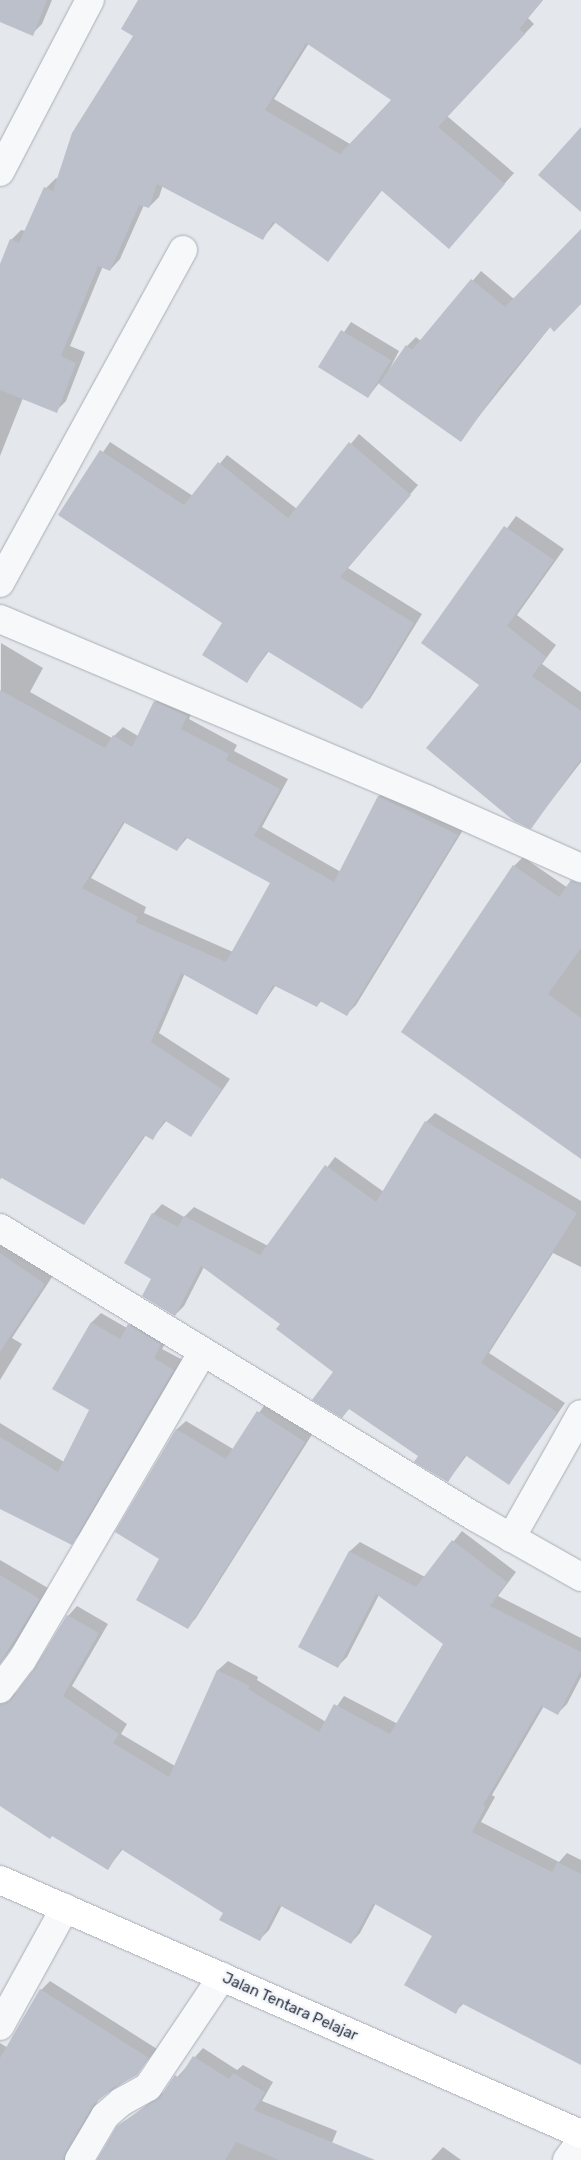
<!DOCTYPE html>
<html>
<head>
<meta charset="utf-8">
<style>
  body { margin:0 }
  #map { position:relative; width:581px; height:2160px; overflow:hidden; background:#e4e7ec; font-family:Rubik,sans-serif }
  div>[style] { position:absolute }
  .shadow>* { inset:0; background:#0003 }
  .building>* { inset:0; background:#bbc0ca }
  .roads { filter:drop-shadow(0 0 1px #a9aeb7) drop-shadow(0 0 1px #a9aeb7) }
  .minor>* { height:28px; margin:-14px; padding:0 14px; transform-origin:14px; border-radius:14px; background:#f7f8fa }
  .trunk>* { height:28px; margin:-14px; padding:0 14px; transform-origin:14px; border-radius:14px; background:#fff }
  span { translate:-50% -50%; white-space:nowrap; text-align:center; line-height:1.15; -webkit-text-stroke:5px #f4f6f9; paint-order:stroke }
  .street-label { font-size:15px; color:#2b3445 }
</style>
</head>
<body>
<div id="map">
  <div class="shadow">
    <div style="clip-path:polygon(0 0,52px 0,42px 24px,32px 34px,0 21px)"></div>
    <div style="clip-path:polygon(evenodd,139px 0,543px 0,528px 18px,534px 24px,447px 116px,514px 173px,449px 247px,383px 189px,328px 260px,276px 222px,262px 239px,163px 185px,159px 197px,149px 207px,144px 205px,120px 259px,110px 270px,103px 266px,70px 346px,85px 352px,66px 401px,56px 411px,23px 398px,0 456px,0 267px,11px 240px,21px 230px,26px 231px,46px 188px,56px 178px,58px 179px,135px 35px,139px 0,309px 43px,393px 100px,350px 144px,274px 99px,309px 43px)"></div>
    <div style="clip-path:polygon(581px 231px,581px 303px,551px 326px,460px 440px,379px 383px,368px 397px,320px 367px,351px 322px,399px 351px,386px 376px,407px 346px,416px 337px,421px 341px,481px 271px,514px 299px)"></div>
    <div style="clip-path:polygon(359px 434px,418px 485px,348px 568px,422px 614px,370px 699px,361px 708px,269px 651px,247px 681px,223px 623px,60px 515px,110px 442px,193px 496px,227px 455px,297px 509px)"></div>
    <div style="clip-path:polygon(516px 516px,564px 549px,517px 615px,556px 645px,542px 664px,581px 692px,581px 762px,531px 827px,481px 684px,423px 643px)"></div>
    <div style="clip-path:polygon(evenodd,1px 643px,43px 668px,30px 692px,112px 738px,123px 727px,138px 736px,155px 702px,165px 693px,195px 706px,189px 719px,237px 745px,234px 751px,288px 779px,262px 827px,341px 872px,379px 796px,388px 787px,466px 825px,356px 1005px,347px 1014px,322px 1000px,317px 1006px,276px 985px,257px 1013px,185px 973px,159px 1033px,230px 1079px,191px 1136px,167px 1120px,152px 1139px,146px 1135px,84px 1224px,2px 1176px,0 1180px,1px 643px,125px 822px,177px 850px,188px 837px,272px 882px,233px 952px,144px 913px,146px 907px,91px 878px,125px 822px)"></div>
    <div style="clip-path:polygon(523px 857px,568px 888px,581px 888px,581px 1158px,514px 866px)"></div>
    <div style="clip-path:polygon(435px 1113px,581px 1201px,581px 1267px,553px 1253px,489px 1353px,565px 1403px,509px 1483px,467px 1455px,448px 1481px,419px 1456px,350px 1408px,342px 1416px,334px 1372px,282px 1323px,204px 1267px,184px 1306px,175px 1315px,153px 1278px,125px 1263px,153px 1214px,162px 1204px,184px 1217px,194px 1207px,268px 1246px,335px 1157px,384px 1192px,426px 1122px)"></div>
    <div style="clip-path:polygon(0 1237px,54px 1274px,12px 1338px,22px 1344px,0 1380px)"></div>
    <div style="clip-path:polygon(101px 1313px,127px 1328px,138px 1316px,170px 1335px,162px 1349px,183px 1360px,80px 1534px,71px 1543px,0 1507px,0 1423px,64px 1462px,91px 1410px,92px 1322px)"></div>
    <div style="clip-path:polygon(266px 1403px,313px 1433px,196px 1618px,188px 1627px,160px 1558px,117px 1532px,177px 1429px,186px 1421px,233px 1449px)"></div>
    <div style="clip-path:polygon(462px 1531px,516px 1572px,498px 1596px,581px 1638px,581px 1677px,567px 1704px,558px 1713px,544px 1706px,492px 1795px,495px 1797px,481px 1822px,559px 1862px,567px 1853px,581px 1860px,581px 2063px,464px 2003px,455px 2012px,433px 1935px,376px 1903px,360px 1933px,351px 1943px,282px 1905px,269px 1930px,260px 1939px,224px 1913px,123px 1849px,108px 1868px,0 1804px,0 1692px,9px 1696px,20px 1691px,68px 1616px,77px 1606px,108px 1624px,72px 1686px,127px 1724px,121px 1734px,175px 1766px,218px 1670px,228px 1661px,258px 1677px,257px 1680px,326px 1722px,344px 1696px,398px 1724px,444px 1644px,379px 1595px,347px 1657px,338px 1666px,300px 1646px,350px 1551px,360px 1542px,425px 1577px)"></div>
    <div style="clip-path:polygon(0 1560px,48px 1588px,18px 1640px,0 1664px)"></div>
    <div style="clip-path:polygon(50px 1981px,157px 2049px,136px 2074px,99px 2099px,74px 2143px,75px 2160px,0 2160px,0 2043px,8px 2048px,41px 1990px)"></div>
    <div style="clip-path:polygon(203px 2048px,237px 2070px,243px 2065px,273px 2082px,262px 2101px,337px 2131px,325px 2160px,97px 2160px,118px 2127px,165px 2091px)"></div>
    <div style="clip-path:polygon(443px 2147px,461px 2160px,431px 2160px)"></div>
  </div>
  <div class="building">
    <div style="clip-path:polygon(0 0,47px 0,33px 36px,0 22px)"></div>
    <div style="clip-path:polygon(evenodd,138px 0,543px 0,519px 29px,525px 34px,438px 127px,505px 184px,449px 249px,381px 190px,328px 262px,273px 221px,263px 240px,157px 184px,149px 208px,139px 205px,110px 271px,98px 266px,61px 356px,76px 363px,57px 413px,0 390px,0 264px,10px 239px,19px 243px,44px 187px,53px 191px,72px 133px,133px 36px,121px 29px,138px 0,306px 43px,391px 100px,340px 154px,265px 110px,306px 43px)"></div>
    <div style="clip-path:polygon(581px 127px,581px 212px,538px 175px)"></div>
    <div style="clip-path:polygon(581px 229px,581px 304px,554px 332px,550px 327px,501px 385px,461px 442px,379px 384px,406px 345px,412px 350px,471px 279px,505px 307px)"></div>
    <div style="clip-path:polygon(341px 330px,391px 360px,368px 398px,318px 367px)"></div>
    <div style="clip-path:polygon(349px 442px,411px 495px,340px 577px,414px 623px,362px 709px,267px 651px,247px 683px,202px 655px,222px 623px,58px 515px,100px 450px,184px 505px,218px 462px,288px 518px)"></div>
    <div style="clip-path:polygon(504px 526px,554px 560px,507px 626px,546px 657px,532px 676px,581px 711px,581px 759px,531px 829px,514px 821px,426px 748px,479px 685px,421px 643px)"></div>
    <div style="clip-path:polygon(evenodd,0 690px,105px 748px,113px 735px,132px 747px,154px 701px,187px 716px,181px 729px,229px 754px,226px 760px,280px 789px,254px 836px,334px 882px,378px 796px,458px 835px,347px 1016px,320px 1001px,317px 1007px,273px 985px,257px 1015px,181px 973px,151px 1042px,222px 1089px,191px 1137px,164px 1120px,153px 1140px,144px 1135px,84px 1225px,0 1177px,0 690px,123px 822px,177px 851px,185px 837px,270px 883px,226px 962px,135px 922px,138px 917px,82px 888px,123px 822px)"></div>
    <div style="clip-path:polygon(513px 865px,559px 897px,571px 880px,581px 883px,581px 948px,548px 994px,581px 1018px,581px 1159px,401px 1032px)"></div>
    <div style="clip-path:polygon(425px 1121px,577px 1213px,481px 1363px,557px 1412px,509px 1485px,465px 1455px,448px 1482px,414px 1462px,418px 1456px,349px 1409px,342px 1418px,312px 1400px,333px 1372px,276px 1329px,280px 1324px,201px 1266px,175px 1316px,142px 1296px,151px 1279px,124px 1263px,152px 1213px,178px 1227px,184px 1216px,260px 1255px,325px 1165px,376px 1202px)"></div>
    <div style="clip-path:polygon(0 1253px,45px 1284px,0 1352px)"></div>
    <div style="clip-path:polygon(91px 1322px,120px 1339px,128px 1324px,161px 1344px,154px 1358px,174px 1370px,72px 1545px,0 1509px,0 1437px,58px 1472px,89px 1410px,52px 1389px)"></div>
    <div style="clip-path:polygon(257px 1411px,305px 1442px,188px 1629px,136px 1600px,159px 1559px,115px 1532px,176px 1429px,226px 1459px)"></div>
    <div style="clip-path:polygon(452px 1540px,507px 1582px,490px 1606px,581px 1652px,581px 1670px,558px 1715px,541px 1706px,483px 1805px,486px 1806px,472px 1832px,552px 1872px,557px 1862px,581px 1874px,581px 2065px,461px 2003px,456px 2014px,404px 1985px,432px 1936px,373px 1903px,351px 1944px,279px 1905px,260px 1941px,219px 1920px,223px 1913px,121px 1849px,108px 1870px,52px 1836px,50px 1839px,0 1806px,0 1704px,12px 1698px,34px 1669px,67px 1615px,99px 1633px,63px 1696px,119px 1734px,113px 1743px,169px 1777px,217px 1670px,250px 1686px,248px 1689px,319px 1732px,334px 1704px,390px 1734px,443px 1644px,376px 1594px,338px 1668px,298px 1647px,349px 1551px,416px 1587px)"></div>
    <div style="clip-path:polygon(0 1575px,40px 1599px,0 1663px)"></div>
    <div style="clip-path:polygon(40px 1989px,149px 2058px,137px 2075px,113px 2088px,94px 2104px,63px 2160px,0 2160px,0 2058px)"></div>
    <div style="clip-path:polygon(193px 2056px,229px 2079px,233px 2073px,265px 2092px,254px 2110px,375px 2160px,279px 2160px,236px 2142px,225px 2160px,97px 2160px,117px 2126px,161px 2096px,175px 2075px,179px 2078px)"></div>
  </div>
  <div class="roads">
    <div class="minor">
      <div style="left:0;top:172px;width:194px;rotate:-62.4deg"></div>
      <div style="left:0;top:583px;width:380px;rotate:-61.2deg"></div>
      <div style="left:0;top:619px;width:462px;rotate:22.9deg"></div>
      <div style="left:426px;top:799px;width:170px;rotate:24deg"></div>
      <div style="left:0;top:1228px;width:556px;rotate:31.32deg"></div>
      <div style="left:475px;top:1517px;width:122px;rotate:29.5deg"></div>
      <div style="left:511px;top:1538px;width:142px;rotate:-60.6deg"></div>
      <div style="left:0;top:1689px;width:36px;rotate:-53deg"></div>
      <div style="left:22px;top:1660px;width:357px;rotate:-59.6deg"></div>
      <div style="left:0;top:2026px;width:135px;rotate:-61.2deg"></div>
      <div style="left:79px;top:2160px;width:51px;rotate:-59.4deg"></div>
      <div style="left:105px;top:2116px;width:21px;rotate:-41deg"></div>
      <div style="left:121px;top:2102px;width:31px;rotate:-29deg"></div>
      <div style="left:148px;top:2087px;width:133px;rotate:-56.1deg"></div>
      <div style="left:567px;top:2160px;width:24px;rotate:-54deg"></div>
    </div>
    <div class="trunk">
      <div style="left:0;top:1880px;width:634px;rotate:23.61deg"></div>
    </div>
  </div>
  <div class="street-label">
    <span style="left:290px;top:2007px;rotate:24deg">Jalan Tentara Pelajar</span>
  </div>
</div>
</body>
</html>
